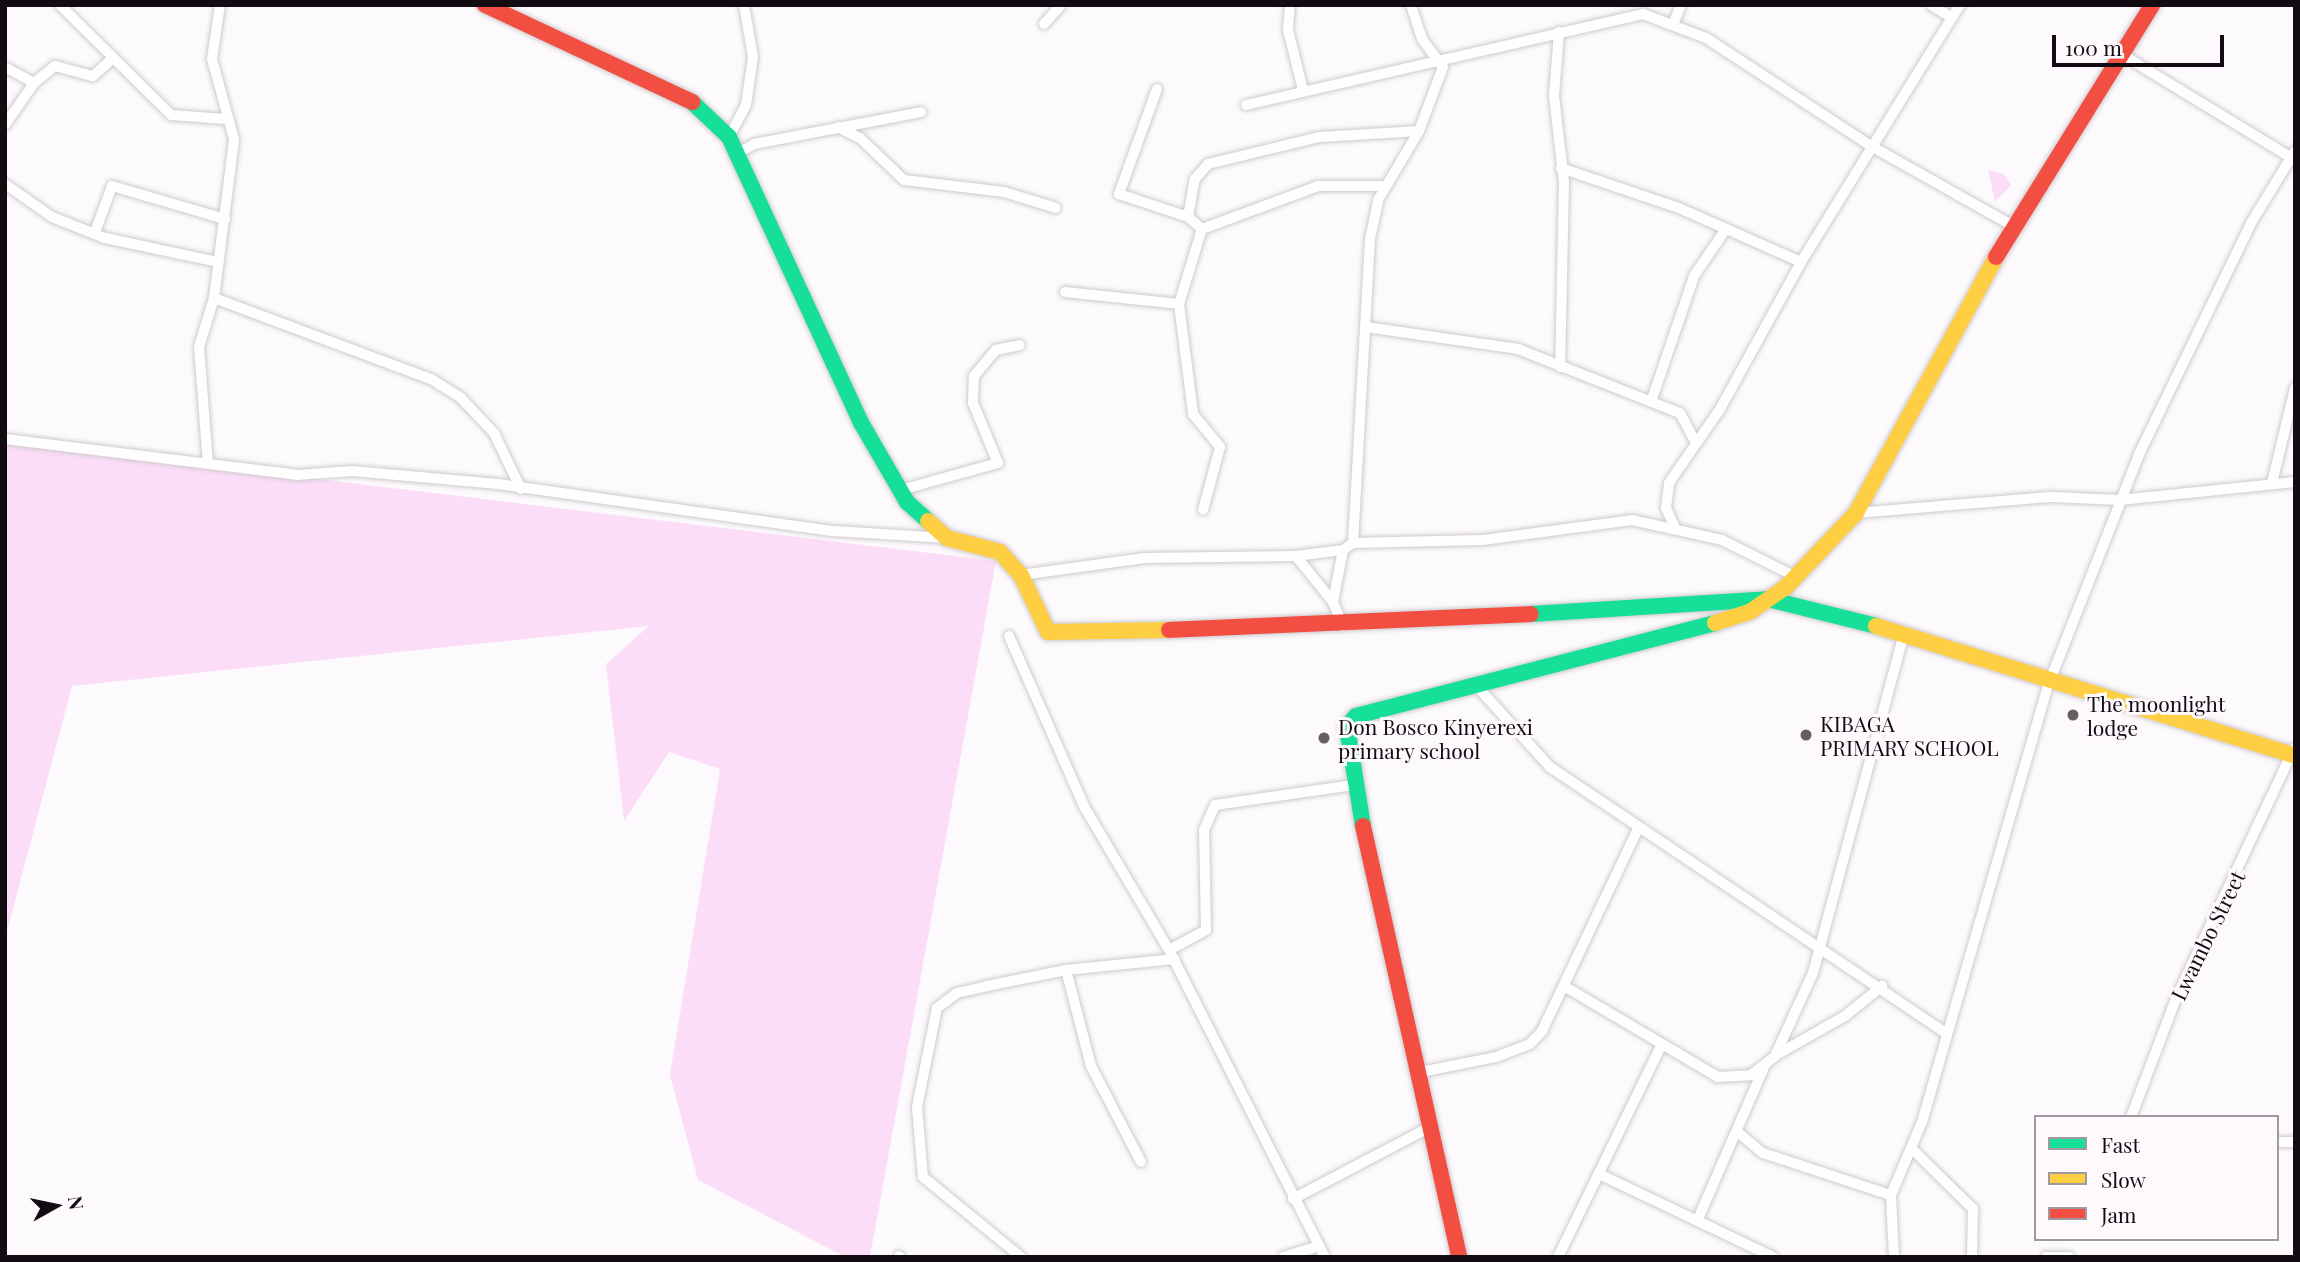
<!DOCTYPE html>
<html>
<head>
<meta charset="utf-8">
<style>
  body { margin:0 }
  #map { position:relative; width:2300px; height:1262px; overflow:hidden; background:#fcfafc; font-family:"Playfair Display",serif }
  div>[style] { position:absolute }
  .green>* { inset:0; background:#fbddf8 }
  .roads { filter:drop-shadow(0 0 2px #cfcace) drop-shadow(0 0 2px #cfcace) }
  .street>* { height:10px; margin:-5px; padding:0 5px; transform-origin:5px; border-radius:5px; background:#fffeff }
  .fast>* { height:16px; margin:-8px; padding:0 8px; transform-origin:8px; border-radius:8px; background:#16e098 }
  .slow>* { height:16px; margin:-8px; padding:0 8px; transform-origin:8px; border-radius:8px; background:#ffcf43 }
  .jam>* { height:16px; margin:-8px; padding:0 8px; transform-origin:8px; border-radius:8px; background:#f24e42 }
  .dots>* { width:19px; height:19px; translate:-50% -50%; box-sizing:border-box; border:4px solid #fdf9fd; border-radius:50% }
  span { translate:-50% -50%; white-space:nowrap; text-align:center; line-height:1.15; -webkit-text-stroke:6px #fdf9fd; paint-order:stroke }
  .poi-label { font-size:21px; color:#120b11 }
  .left { translate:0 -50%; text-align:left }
  .street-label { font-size:21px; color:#120b11 }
  .frame { position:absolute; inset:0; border:7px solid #120b11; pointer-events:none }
  .legend { position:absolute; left:2034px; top:1115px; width:245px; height:126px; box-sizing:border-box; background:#fdf9fd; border:2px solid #9f9a9f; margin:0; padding:9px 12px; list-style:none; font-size:21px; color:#120b11 }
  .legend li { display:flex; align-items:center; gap:14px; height:35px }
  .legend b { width:35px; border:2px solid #9f9a9f }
  .north { position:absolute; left:21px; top:1171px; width:70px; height:70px; -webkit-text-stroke:5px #fdf9fd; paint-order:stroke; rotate:81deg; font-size:19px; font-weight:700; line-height:28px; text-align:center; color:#120b11 }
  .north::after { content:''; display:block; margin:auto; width:24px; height:32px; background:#120b11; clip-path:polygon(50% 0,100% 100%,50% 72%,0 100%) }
  .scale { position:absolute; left:2052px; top:35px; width:172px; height:32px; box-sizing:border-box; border:4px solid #120b11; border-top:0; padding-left:9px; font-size:21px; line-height:24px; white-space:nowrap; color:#120b11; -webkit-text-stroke:5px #fdf9fd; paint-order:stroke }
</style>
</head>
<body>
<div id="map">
  <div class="green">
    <div style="clip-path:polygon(1988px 170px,2004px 174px,2011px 185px,1995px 202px)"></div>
    <div style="clip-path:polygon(5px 441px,996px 561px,870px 1257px,845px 1257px,698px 1180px,670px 1075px,720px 769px,669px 752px,624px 821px,606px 664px,649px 626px,72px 686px,5px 939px)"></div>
  </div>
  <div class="roads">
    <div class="street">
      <div style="left:60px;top:5px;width:156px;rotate:44.7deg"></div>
      <div style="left:171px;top:115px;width:55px;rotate:4.2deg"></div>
      <div style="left:1290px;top:5px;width:25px;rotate:95deg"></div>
      <div style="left:1288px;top:30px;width:62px;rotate:76deg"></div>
      <div style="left:1931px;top:5px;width:23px;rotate:31deg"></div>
      <div style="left:1674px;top:22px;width:18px;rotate:-68deg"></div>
      <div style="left:1044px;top:24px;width:25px;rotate:-48deg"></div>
      <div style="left:1559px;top:32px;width:64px;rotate:94.5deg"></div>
      <div style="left:1554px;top:96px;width:87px;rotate:83.4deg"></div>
      <div style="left:1564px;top:182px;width:185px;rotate:91.2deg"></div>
      <div style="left:2123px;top:55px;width:196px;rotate:31.4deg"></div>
      <div style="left:5px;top:67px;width:33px;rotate:29deg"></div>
      <div style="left:34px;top:83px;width:27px;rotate:-39deg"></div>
      <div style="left:55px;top:66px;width:39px;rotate:15deg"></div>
      <div style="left:93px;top:76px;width:25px;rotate:-42deg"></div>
      <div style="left:1157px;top:89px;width:112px;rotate:109.9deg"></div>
      <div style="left:1119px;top:194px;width:73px;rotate:18.4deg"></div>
      <div style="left:1246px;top:105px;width:407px;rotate:-12.9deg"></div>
      <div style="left:1643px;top:14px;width:67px;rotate:20.9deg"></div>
      <div style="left:1706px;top:38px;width:197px;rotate:33.2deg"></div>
      <div style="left:1871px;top:146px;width:163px;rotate:29.4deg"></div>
      <div style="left:5px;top:125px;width:51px;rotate:-55.4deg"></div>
      <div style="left:838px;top:127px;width:25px;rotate:27deg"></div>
      <div style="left:860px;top:138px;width:61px;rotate:43.7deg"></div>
      <div style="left:904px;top:180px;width:101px;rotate:6.8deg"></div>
      <div style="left:1004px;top:192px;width:54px;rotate:17.1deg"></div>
      <div style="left:729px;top:137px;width:36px;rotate:-62deg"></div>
      <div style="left:746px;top:105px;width:49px;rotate:-81.7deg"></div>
      <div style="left:753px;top:57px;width:53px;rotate:-99.8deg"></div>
      <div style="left:738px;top:153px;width:18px;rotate:-29deg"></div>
      <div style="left:754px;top:144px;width:170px;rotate:-10.8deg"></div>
      <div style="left:1561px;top:168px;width:125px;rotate:18.7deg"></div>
      <div style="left:1679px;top:208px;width:133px;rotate:23.9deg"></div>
      <div style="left:5px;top:184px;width:57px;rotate:35.1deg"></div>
      <div style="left:52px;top:217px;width:57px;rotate:21.6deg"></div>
      <div style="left:105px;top:238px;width:116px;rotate:12deg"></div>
      <div style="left:1202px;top:229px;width:18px;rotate:-139deg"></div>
      <div style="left:1188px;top:217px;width:39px;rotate:-80deg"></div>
      <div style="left:1195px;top:179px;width:20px;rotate:-49deg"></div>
      <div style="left:1208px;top:164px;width:115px;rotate:-13.6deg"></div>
      <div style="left:1320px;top:137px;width:99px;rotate:-3.5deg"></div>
      <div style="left:95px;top:232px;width:49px;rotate:-69.7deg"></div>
      <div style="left:112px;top:186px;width:118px;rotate:16.3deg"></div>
      <div style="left:1065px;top:292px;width:115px;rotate:6deg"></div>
      <div style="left:1179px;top:304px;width:78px;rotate:-73deg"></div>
      <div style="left:1202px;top:229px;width:124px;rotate:-20.3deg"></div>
      <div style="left:1318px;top:186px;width:67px"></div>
      <div style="left:214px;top:298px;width:232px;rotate:20.5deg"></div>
      <div style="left:431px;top:379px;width:34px;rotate:32deg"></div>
      <div style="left:460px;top:397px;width:50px;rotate:46.6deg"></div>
      <div style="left:494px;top:433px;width:62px;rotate:64.3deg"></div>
      <div style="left:1179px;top:304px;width:111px;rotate:82.7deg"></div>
      <div style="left:1193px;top:414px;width:43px;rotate:50.7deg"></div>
      <div style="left:1220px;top:447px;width:65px;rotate:105.1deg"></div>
      <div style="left:1366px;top:327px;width:154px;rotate:8.2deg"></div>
      <div style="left:1518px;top:349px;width:174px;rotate:21.6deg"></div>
      <div style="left:1680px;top:413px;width:30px;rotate:62deg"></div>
      <div style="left:1652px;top:399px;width:130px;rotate:-71.1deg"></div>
      <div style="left:1694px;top:276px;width:57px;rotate:-55.8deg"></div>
      <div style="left:5px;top:439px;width:294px;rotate:7deg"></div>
      <div style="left:297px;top:475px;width:55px;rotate:-4.2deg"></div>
      <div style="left:352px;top:471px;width:147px;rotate:5.1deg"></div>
      <div style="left:498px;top:484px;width:339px;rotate:8deg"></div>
      <div style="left:834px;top:531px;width:113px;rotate:3.5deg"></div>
      <div style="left:208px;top:464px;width:117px;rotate:-94.4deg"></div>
      <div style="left:199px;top:347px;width:51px;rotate:-73deg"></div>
      <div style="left:214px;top:298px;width:160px;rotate:-82.8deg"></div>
      <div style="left:234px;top:139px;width:83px;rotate:-105.4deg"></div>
      <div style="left:212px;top:59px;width:55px;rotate:-81.6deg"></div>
      <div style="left:2272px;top:483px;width:98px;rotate:-76.4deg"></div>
      <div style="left:901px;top:490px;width:101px;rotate:-15.6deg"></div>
      <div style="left:998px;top:463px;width:65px;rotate:-112.6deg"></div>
      <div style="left:973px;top:403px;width:27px;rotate:-88deg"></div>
      <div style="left:974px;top:376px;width:34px;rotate:-50deg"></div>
      <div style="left:996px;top:350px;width:24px;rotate:-12deg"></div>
      <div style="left:1856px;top:513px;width:197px;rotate:-4.7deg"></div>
      <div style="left:2052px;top:497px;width:68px;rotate:2.5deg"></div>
      <div style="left:2120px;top:500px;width:176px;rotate:-5.9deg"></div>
      <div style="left:1675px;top:528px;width:22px;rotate:-114deg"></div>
      <div style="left:1666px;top:508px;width:25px;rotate:-83deg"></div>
      <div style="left:1669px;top:483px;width:90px;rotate:-55.4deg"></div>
      <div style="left:1720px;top:409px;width:168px;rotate:-61.1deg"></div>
      <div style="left:1801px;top:262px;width:302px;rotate:-58.3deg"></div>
      <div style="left:1353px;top:543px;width:130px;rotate:-1.3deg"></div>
      <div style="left:1483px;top:540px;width:150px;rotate:-7.6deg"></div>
      <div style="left:1632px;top:520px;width:92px;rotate:12.5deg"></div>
      <div style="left:1722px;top:540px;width:83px;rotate:26.6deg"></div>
      <div style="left:1296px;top:556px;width:59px;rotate:51.2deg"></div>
      <div style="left:1021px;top:575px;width:125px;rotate:-7.8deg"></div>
      <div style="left:1145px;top:558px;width:151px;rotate:-0.8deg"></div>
      <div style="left:1296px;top:556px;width:47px;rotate:-7.3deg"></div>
      <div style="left:1343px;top:550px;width:12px;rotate:-35deg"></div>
      <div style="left:1353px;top:543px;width:304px;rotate:-86.8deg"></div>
      <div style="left:1370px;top:239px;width:40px;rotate:-78deg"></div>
      <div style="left:1378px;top:200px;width:80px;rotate:-59.3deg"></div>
      <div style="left:1419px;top:131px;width:68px;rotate:-69.4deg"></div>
      <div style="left:1443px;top:67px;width:35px;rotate:-127deg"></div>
      <div style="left:1422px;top:39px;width:36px;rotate:-108deg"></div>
      <div style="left:1343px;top:626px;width:26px;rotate:-113deg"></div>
      <div style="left:1333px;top:602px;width:53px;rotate:-79.1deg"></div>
      <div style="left:1009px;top:636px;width:188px;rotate:66.2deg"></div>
      <div style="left:1085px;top:808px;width:165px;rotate:59.4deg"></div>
      <div style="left:1169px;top:950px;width:344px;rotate:63.1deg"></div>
      <div style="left:1475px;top:684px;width:112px;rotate:47.9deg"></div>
      <div style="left:1550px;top:767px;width:477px;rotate:33.9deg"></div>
      <div style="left:1169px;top:950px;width:42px;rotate:-28.4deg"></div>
      <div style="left:1206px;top:930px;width:100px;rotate:-91.1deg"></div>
      <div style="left:1204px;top:830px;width:27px;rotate:-66deg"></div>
      <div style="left:1215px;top:805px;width:140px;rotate:-8.2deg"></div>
      <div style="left:1066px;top:970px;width:99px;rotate:75.4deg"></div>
      <div style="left:1091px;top:1066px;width:108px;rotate:62.5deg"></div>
      <div style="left:1564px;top:986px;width:179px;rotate:30.6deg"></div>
      <div style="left:1718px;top:1077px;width:33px;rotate:-3deg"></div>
      <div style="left:1751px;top:1075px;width:31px;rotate:-38deg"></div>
      <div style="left:1775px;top:1056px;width:91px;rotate:-65.4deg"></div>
      <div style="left:1813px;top:973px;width:351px;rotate:-75deg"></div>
      <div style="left:1776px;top:1055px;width:79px;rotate:-29.5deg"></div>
      <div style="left:1845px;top:1016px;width:48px;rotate:-39deg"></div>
      <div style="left:1421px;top:1072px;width:76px;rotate:-11.3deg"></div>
      <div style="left:1496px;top:1057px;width:36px;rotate:-21deg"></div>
      <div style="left:1530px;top:1044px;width:18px;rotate:-47deg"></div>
      <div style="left:1542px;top:1031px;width:221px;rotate:-64.6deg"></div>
      <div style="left:2131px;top:1117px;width:129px;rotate:-69.2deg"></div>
      <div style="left:2177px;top:996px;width:273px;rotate:-64.7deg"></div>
      <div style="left:1740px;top:1134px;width:30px;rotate:40deg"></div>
      <div style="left:1763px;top:1153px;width:135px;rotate:18.2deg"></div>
      <div style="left:2277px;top:1142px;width:18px"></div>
      <div style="left:1912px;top:1149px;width:86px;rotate:44.5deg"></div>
      <div style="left:1973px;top:1209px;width:48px;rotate:91.2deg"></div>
      <div style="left:1599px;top:1174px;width:193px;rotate:25.5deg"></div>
      <div style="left:1293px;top:1199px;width:157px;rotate:-27.7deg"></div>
      <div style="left:1698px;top:1219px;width:168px;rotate:-66.5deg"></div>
      <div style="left:899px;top:1256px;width:1px;rotate:45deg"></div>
      <div style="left:1021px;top:1257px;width:127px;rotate:-140.8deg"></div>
      <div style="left:923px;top:1177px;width:70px;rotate:-94.9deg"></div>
      <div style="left:917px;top:1107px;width:101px;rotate:-78.6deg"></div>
      <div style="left:937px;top:1008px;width:25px;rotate:-37deg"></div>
      <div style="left:957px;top:993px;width:31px;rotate:-13deg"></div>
      <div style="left:987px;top:986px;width:81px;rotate:-11.4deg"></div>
      <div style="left:1066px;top:970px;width:109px;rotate:-5.8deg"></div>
      <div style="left:1283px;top:1257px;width:38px;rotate:-17deg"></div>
      <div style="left:1558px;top:1257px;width:233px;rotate:-64deg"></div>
      <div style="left:1894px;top:1257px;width:62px;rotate:-92.8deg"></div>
      <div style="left:1891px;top:1195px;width:79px;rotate:-67deg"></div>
      <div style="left:1922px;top:1122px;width:457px;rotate:-73.9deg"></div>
      <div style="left:2049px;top:683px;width:248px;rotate:-68.5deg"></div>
      <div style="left:2140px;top:452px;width:254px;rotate:-64.1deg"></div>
      <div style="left:2251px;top:223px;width:84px;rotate:-58.6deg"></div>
      <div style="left:2046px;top:1257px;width:23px"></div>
    </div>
    <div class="fast">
      <div style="left:692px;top:102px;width:51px;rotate:43.4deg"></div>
      <div style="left:729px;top:137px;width:313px;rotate:65.2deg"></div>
      <div style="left:860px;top:421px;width:94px;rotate:59.9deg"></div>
      <div style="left:907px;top:502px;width:28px;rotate:42deg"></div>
      <div style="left:1531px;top:614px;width:237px;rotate:-3.6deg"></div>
      <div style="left:1768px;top:599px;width:111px;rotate:14deg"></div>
      <div style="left:1363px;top:826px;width:100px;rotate:-99.2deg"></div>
      <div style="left:1347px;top:727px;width:14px;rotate:-51deg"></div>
      <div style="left:1356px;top:716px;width:371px;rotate:-14.5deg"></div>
    </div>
    <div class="slow">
      <div style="left:928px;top:521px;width:25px;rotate:42deg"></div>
      <div style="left:947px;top:538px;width:55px;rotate:14.8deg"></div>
      <div style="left:1000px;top:552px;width:31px;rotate:48deg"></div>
      <div style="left:1021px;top:575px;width:63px;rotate:64.7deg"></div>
      <div style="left:1048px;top:632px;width:121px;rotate:-0.9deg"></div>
      <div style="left:1715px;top:623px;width:38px;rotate:-18deg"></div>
      <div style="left:1751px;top:611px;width:42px;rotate:-34.4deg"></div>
      <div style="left:1786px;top:587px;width:102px;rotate:-46.6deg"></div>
      <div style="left:1856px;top:513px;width:292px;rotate:-61.3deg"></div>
      <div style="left:1876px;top:626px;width:439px;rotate:17.2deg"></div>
    </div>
    <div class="jam">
      <div style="left:485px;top:5px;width:229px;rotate:25.1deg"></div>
      <div style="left:1996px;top:257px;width:296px;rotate:-58.2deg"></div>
      <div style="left:1169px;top:630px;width:362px;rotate:-2.5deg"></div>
      <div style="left:1363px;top:826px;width:442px;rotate:77.4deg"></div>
    </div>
  </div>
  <div class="dots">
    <div style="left:2073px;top:715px;background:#645f63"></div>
    <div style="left:1806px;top:735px;background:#645f63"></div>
    <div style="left:1324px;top:738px;background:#645f63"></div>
  </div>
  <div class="poi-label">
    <span class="left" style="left:2087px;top:715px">The moonlight<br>lodge</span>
    <span class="left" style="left:1820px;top:735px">KIBAGA<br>PRIMARY SCHOOL</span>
    <span class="left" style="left:1338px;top:738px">Don Bosco Kinyerexi<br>primary school</span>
  </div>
  <div class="street-label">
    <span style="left:2207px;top:935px;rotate:-64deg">Lwambo Street</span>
  </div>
  <div class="frame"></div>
  <ul class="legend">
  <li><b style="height:9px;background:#16e098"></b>Fast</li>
  <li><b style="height:9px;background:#ffcf43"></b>Slow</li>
  <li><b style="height:9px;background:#f24e42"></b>Jam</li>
  </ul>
  <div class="north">N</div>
  <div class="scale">100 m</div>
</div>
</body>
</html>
